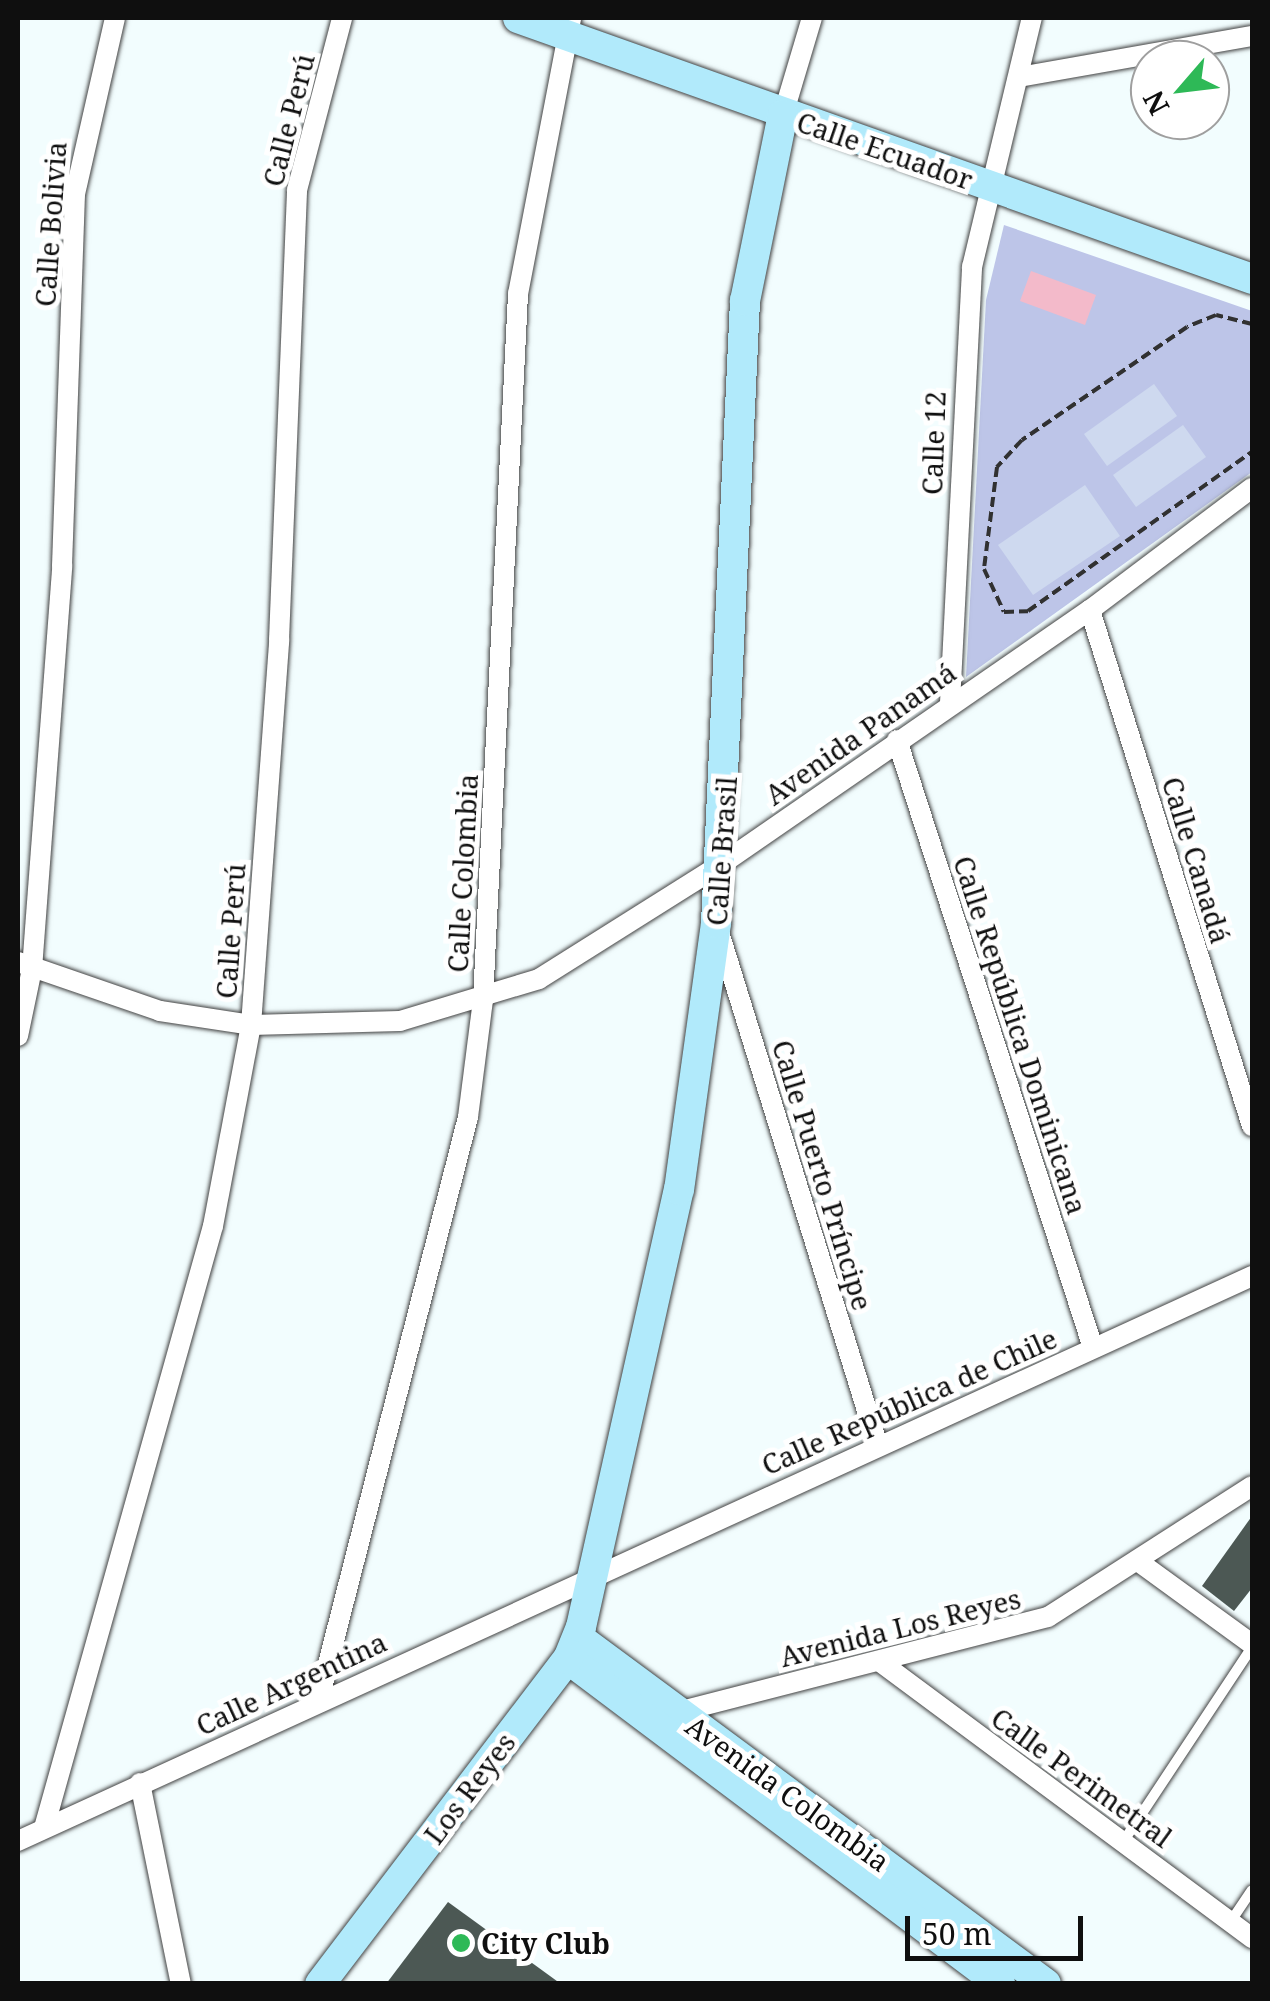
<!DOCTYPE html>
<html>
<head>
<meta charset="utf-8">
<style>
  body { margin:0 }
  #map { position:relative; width:1270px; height:2001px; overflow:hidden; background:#f2fdfe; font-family:"Noto Serif",serif }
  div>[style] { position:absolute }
  .green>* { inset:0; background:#bdc5e8 }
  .pitch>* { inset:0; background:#ced9ef }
  .water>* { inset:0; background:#f3baca }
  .building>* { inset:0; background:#4c5854 }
  .path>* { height:4px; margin-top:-2px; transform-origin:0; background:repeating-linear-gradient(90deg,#313131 0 10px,transparent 0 15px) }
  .roads { filter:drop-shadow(0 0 2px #424242) drop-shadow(0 0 2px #424242) }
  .lane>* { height:10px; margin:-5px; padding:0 5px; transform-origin:5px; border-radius:5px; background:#fff }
  .street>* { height:20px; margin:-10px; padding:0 10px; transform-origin:10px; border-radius:10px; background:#fff }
  .secondary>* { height:30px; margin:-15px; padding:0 15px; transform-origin:15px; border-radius:15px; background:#b1eafb }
  .dots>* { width:28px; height:28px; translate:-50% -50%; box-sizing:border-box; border:5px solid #fff; border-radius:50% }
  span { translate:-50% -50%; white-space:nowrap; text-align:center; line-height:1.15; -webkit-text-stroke:10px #fff; paint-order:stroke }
  .street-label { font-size:28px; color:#0f0f0f }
  .poi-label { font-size:28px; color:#0f0f0f; font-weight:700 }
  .left { translate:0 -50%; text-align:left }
  .frame { position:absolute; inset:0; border:20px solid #0f0f0f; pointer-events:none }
  .north { position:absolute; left:1130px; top:40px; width:100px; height:100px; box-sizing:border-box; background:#fff; border:2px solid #9f9f9f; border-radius:50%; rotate:242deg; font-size:28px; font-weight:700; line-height:40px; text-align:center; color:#0f0f0f }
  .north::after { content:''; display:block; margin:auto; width:35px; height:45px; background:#2eb957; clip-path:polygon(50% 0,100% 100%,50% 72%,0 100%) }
  .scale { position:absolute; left:905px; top:1916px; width:178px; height:45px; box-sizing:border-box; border:5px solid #0f0f0f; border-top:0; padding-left:12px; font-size:30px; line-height:35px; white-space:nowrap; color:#0f0f0f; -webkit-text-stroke:8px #fff; paint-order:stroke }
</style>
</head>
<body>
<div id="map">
  <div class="green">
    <div style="clip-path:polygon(1004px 225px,1252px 311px,1252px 472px,966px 677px,986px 300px)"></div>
  </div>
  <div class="pitch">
    <div style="clip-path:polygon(1154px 384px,1177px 416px,1107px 466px,1084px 434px)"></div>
    <div style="clip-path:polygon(1183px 425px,1206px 457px,1136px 507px,1113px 475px)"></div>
    <div style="clip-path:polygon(1085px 485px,1120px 536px,1033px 595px,998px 545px)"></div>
  </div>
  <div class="water">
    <div style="clip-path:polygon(1031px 271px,1096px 295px,1085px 325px,1020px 301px)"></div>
  </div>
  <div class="building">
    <div style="clip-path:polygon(1252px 1516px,1252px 1588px,1234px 1611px,1202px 1586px)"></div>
    <div style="clip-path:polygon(448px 1902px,561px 1984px,386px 1984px)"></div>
  </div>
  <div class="path">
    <div style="left:1252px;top:324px;width:37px;rotate:-166deg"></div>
    <div style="left:1216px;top:315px;width:31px;rotate:158deg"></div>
    <div style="left:1187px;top:327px;width:200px;rotate:145.6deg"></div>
    <div style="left:1022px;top:440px;width:37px;rotate:133deg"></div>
    <div style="left:997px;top:467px;width:103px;rotate:97.3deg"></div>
    <div style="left:984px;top:569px;width:47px;rotate:65.1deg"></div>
    <div style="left:1004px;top:612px;width:24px;rotate:-2deg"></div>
    <div style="left:1028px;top:611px;width:275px;rotate:-35.4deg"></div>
  </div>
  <div class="roads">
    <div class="lane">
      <div style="left:1123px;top:1842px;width:234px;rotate:-56.5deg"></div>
      <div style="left:1231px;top:1921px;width:37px;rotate:-56deg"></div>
    </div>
    <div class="street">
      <div style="left:1019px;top:77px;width:237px;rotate:-10deg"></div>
      <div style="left:783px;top:115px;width:101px;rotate:-73.4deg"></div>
      <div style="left:1090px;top:610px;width:541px;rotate:72.57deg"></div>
      <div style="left:950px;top:703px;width:437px;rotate:-87.1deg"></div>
      <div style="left:972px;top:267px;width:256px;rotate:-76.5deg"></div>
      <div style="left:897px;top:740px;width:639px;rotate:72.13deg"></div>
      <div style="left:718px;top:929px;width:538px;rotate:72.81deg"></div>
      <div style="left:18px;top:962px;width:150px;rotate:19deg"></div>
      <div style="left:160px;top:1011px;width:92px;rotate:8.7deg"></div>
      <div style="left:251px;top:1025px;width:149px;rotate:-1.5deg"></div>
      <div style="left:400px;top:1021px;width:145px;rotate:-16.8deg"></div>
      <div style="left:539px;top:979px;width:218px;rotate:-32.2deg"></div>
      <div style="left:723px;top:863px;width:446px;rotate:-34.6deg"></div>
      <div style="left:1090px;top:610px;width:203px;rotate:-37deg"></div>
      <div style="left:18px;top:1036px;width:68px;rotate:-78.2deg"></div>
      <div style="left:32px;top:969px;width:404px;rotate:-85.7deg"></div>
      <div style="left:62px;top:566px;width:372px;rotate:-88deg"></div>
      <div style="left:75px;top:194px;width:180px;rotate:-77.2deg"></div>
      <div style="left:1139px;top:1562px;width:140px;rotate:36deg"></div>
      <div style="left:879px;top:1661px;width:465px;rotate:36.6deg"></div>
      <div style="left:319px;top:1699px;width:601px;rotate:-75.64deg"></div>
      <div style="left:468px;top:1117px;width:118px;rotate:-82.7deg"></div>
      <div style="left:483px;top:1000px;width:707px;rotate:-87.16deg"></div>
      <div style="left:518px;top:294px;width:281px;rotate:-79.1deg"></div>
      <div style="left:670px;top:1714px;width:390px;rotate:-14.4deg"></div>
      <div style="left:1048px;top:1617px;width:242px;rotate:-32.7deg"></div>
      <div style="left:140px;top:1783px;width:205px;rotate:78.5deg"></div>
      <div style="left:44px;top:1828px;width:625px;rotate:-74.32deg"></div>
      <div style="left:213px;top:1226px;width:205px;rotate:-79.3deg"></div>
      <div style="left:251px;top:1025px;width:386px;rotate:-85.8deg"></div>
      <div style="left:279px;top:640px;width:450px;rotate:-87.7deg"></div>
      <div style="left:297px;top:190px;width:178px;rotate:-75.3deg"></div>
      <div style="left:18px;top:1841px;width:1357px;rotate:-24.6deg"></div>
    </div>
    <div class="secondary">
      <div style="left:518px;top:18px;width:779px;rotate:19.57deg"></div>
      <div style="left:579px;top:1638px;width:581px;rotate:36.53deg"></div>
      <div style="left:568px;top:1659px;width:541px;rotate:36.95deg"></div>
      <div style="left:320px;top:1984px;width:409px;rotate:-52.7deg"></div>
      <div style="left:568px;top:1659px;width:35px;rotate:-68deg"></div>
      <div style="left:581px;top:1627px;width:448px;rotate:-77.4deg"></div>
      <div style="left:679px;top:1190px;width:270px;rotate:-82.1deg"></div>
      <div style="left:716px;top:923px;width:623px;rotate:-87.33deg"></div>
      <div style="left:745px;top:301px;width:190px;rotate:-78.5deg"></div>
    </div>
  </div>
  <div class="dots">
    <div style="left:461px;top:1943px;background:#2eb957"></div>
  </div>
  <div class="street-label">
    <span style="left:288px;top:120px;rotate:-76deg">Calle Perú</span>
    <span style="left:885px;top:150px;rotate:19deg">Calle Ecuador</span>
    <span style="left:50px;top:224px;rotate:-86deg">Calle Bolivia</span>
    <span style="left:933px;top:443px;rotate:-88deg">Calle 12</span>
    <span style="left:860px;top:733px;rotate:-35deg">Avenida Panamá</span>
    <span style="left:721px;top:851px;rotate:-86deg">Calle Brasil</span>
    <span style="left:1197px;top:860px;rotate:73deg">Calle Canadá</span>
    <span style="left:462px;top:873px;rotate:-87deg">Calle Colombia</span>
    <span style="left:230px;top:931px;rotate:-86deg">Calle Perú</span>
    <span style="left:1021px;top:1035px;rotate:72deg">Calle República Dominicana</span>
    <span style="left:823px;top:1175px;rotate:73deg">Calle Puerto Príncipe</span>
    <span style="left:909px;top:1401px;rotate:-24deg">Calle República de Chile</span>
    <span style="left:900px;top:1627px;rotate:-14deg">Avenida Los Reyes</span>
    <span style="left:291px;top:1683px;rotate:-25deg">Calle Argentina</span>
    <span style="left:1082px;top:1777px;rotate:36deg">Calle Perimetral</span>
    <span style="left:469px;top:1788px;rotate:-53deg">Los Reyes</span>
    <span style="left:788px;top:1793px;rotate:36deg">Avenida Colombia</span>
  </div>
  <div class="poi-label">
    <span class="left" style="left:481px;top:1943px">City Club</span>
  </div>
  <div class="frame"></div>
  <div class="north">N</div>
  <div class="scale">50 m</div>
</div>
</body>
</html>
